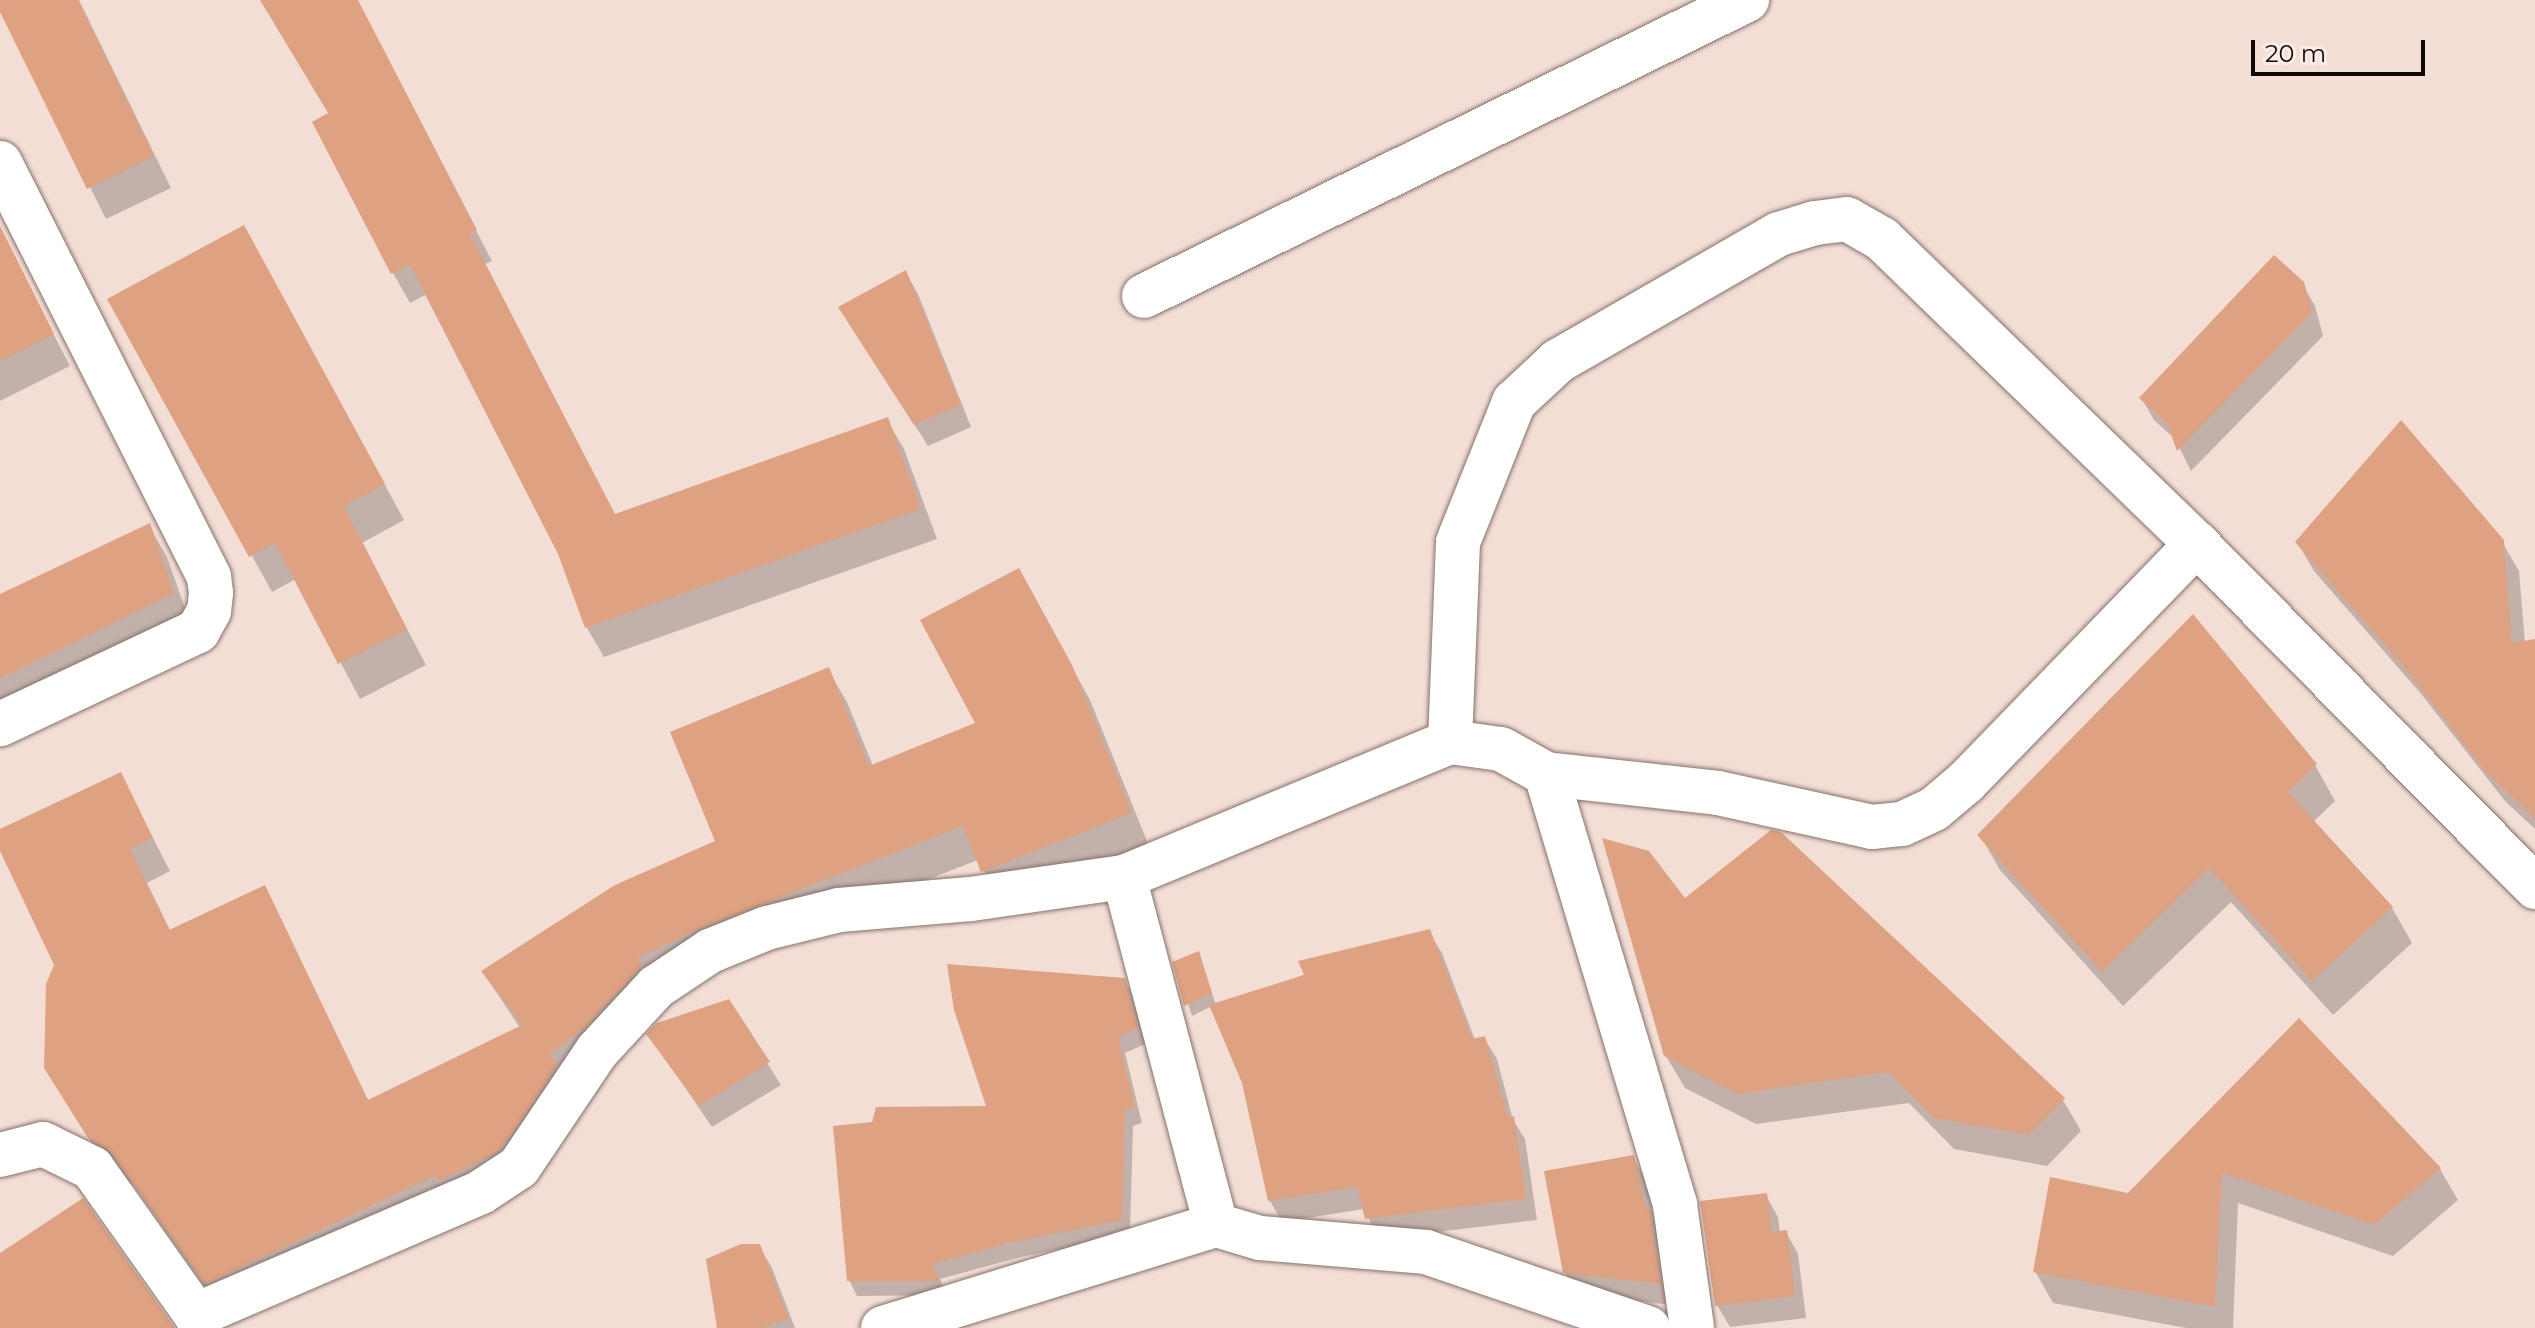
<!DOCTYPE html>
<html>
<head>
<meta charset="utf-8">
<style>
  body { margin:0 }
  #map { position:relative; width:2535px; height:1328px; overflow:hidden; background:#f3ded6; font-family:Montserrat,sans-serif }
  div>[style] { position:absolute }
  .shadow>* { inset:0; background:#0003 }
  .building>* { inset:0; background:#dea182 }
  .roads { filter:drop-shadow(0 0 2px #85726b) drop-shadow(0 0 2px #85726b) }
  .minor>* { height:44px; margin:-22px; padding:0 22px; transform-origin:22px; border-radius:22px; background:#fff }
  span { translate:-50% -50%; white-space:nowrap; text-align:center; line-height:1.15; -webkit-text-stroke:8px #feece6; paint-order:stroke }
  .scale { position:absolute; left:2251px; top:40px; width:174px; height:36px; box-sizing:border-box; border:4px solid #100907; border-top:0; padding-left:10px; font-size:24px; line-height:28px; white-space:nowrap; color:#100907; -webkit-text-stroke:6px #feece6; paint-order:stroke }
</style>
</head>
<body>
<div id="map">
  <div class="shadow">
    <div style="clip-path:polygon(0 0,79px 0,171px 188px,106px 219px,0 8px)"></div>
    <div style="clip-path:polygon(261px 0,356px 0,492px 261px,485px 264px,615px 515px,887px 420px,904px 449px,937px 539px,604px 657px,587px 628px,560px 553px,427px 294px,410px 303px,393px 273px,330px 114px)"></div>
    <div style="clip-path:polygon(264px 263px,404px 520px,362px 543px,426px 665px,360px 699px,296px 579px,272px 592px,110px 300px)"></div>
    <div style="clip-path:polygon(18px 266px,70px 366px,0 401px,0 275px)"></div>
    <div style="clip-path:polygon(906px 273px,918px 294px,971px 427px,928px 446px,854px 330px)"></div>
    <div style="clip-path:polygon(2302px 283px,2315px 306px,2323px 336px,2191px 471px,2175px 439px,2154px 420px,2142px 399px)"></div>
    <div style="clip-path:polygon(149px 526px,167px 557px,191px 625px,0 719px,0 596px)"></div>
    <div style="clip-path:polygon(2297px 542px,2502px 542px,2519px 571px,2525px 643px,2535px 641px,2535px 829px,2505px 801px,2422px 695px,2314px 571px)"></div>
    <div style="clip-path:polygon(1037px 603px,1090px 700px,1149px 846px,1002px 904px,978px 860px,720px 960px,656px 991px,519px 1182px,225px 1316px,134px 1186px,109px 1171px,66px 1102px,56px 965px,0 847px,0 832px,120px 774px,170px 871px,147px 883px,171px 932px,264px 888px,369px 1102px,520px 1028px,483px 972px,718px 842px,828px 670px,847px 702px,873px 766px,978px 724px)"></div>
    <div style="clip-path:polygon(2315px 765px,2335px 801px,2313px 822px,2392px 908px,2412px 943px,2333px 1015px,2231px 902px,2123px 1006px,2000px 870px,1980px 835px)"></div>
    <div style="clip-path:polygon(1685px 901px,2063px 1100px,2081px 1131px,2047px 1166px,1954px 1149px,1909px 1103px,1756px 1124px,1685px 1088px,1666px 1056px)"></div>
    <div style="clip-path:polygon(1429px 932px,1442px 953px,1475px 1040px,1484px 1038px,1497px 1059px,1513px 1120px,1525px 1139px,1537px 1220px,1379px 1239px,1364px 1209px,1282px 1222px,1270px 1201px,1244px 1083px,1212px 1006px,1192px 1016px,1175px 963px,1198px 953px,1216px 1005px)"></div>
    <div style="clip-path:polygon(1124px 980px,1133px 995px,1145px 1044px,1125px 1053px,1142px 1123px,1133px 1126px,1130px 1235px,1021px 1257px,940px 1279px,946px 1295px,857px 1296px,849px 1280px,989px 1108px)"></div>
    <div style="clip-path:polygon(728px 1001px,781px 1085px,712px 1127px,649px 1035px)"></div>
    <div style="clip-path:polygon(2299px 1021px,2440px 1169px,2458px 1200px,2393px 1256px,2238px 1203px,2233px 1328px,2186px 1328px,2053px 1303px,2035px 1271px,2129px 1195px)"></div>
    <div style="clip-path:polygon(1633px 1157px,1645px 1179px,1655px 1222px,1662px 1234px,1672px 1305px,1578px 1294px,1565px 1272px)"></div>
    <div style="clip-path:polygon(1766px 1195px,1778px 1217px,1780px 1233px,1786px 1232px,1798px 1254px,1806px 1318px,1730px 1327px,1717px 1305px)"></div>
    <div style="clip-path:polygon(759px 1246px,772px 1268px,795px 1328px,719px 1328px)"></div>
  </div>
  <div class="building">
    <div style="clip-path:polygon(0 0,78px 0,154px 156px,87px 189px,0 12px)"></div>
    <div style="clip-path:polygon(260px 0,358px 0,477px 230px,470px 234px,615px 514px,888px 417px,921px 509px,585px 628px,558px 554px,410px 265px,391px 274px,312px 122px,328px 113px)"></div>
    <div style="clip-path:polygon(244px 225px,385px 484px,344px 506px,407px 629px,338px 664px,275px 543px,249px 557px,107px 299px)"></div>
    <div style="clip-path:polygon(0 226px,54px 334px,0 361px)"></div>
    <div style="clip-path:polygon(2274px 255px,2304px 282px,2312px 313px,2177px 451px,2167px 423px,2139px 398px)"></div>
    <div style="clip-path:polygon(906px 270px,961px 405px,914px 425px,838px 307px)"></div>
    <div style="clip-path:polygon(2401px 420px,2504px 540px,2512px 643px,2535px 639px,2535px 818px,2486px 772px,2403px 666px,2295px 542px)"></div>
    <div style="clip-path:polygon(150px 523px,174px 593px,0 679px,0 594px)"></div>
    <div style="clip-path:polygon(1019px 568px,1072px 665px,1132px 813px,981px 872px,963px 826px,701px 928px,638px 957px,642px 966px,585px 1027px,550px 1054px,557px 1066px,501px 1149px,492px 1155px,439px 1181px,436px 1175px,205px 1284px,112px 1154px,88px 1138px,44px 1068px,46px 984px,54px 965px,0 851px,0 829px,121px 772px,153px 838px,130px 849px,169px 930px,265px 885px,368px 1100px,522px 1025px,481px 971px,615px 885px,715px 841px,670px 732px,829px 667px,869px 766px,975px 723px,920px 620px)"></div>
    <div style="clip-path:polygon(2193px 614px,2317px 764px,2288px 792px,2393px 907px,2312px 981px,2209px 868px,2102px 972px,1977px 835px)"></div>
    <div style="clip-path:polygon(1771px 830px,1781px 832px,2065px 1098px,2029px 1135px,1934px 1118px,1889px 1072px,1737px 1094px,1664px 1056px,1602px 838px,1649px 851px,1685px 898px)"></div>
    <div style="clip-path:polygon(1430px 929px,1472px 1039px,1485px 1036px,1508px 1117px,1514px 1116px,1526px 1199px,1365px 1219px,1357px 1187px,1268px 1201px,1242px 1083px,1209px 1005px,1304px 975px,1298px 961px)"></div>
    <div style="clip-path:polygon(1199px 951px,1212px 993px,1184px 1006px,1172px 962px)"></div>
    <div style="clip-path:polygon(947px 964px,1125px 978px,1138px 1028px,1118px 1037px,1135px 1108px,1125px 1110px,1122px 1220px,1012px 1242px,933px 1264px,939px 1281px,847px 1281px,833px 1126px,872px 1122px,876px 1107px,986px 1106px,954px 1010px)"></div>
    <div style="clip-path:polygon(729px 999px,770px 1062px,699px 1106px,646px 1034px,657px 1023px)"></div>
    <div style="clip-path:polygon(2299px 1018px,2441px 1168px,2374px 1225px,2222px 1173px,2215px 1307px,2033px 1272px,2050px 1177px,2128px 1193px)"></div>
    <div style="clip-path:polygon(1634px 1155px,1645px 1207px,1650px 1210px,1661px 1284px,1563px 1273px,1544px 1171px)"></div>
    <div style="clip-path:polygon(1767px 1193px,1772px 1232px,1787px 1230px,1795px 1296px,1715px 1306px,1700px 1201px)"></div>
    <div style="clip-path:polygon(83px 1198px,175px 1328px,0 1328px,0 1253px)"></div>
    <div style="clip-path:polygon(741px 1244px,760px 1244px,789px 1319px,760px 1328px,717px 1328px,706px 1259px)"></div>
  </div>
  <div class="roads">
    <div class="minor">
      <div style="left:0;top:163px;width:464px;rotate:63.2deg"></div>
      <div style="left:209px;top:577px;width:16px;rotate:83deg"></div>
      <div style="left:211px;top:593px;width:18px;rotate:96deg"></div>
      <div style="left:209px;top:611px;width:23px;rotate:119deg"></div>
      <div style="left:198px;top:631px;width:219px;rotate:154.8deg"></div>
      <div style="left:1144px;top:296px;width:672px;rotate:-26.15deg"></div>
      <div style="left:1450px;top:742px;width:200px;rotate:-87.7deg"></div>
      <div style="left:1458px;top:542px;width:151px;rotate:-68.2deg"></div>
      <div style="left:1514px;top:402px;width:60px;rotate:-43deg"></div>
      <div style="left:1558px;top:361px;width:255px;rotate:-29.9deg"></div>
      <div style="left:1779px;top:234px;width:38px;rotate:-17deg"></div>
      <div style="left:1815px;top:223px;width:32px;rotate:-7deg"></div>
      <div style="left:1847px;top:219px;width:40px;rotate:29.7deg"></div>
      <div style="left:1882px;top:239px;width:438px;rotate:44.1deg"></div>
      <div style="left:2197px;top:544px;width:482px;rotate:45.4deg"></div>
      <div style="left:1546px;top:774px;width:450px;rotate:73.3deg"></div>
      <div style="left:1675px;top:1205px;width:124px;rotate:82.1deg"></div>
      <div style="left:1124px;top:877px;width:360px;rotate:75.2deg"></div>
      <div style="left:1216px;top:1225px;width:46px;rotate:16.5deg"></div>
      <div style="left:1260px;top:1238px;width:167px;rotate:4.8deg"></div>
      <div style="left:1426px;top:1252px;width:235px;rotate:18.9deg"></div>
      <div style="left:0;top:1155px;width:44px;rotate:-14.3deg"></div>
      <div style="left:43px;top:1144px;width:55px;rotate:26.1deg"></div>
      <div style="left:92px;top:1168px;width:180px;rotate:54.7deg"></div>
      <div style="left:196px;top:1315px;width:310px;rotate:-23.3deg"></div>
      <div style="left:481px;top:1192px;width:45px;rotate:-33.3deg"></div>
      <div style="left:519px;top:1167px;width:140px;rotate:-56.1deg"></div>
      <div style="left:597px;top:1051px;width:87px;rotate:-47.3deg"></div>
      <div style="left:656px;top:987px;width:65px;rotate:-33.7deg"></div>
      <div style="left:710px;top:951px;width:61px;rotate:-22deg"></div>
      <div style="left:767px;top:928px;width:74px;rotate:-14deg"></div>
      <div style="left:839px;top:910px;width:132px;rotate:-4.8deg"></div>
      <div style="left:971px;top:899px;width:155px;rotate:-8.2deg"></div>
      <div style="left:1124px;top:877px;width:353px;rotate:-22.5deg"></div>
      <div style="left:1450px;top:742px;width:51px;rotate:7.8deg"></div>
      <div style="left:1501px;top:749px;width:51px;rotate:29.1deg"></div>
      <div style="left:1546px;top:774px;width:173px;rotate:6.3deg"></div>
      <div style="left:1718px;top:793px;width:158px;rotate:12.4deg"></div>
      <div style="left:1872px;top:827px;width:30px;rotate:-6deg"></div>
      <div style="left:1902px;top:824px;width:35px;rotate:-25deg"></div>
      <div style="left:1934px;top:809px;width:42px;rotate:-40.2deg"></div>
      <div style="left:1966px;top:782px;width:332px;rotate:-45.9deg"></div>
      <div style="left:883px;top:1328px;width:349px;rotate:-17.2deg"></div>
    </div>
  </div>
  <div class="scale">20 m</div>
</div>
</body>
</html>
